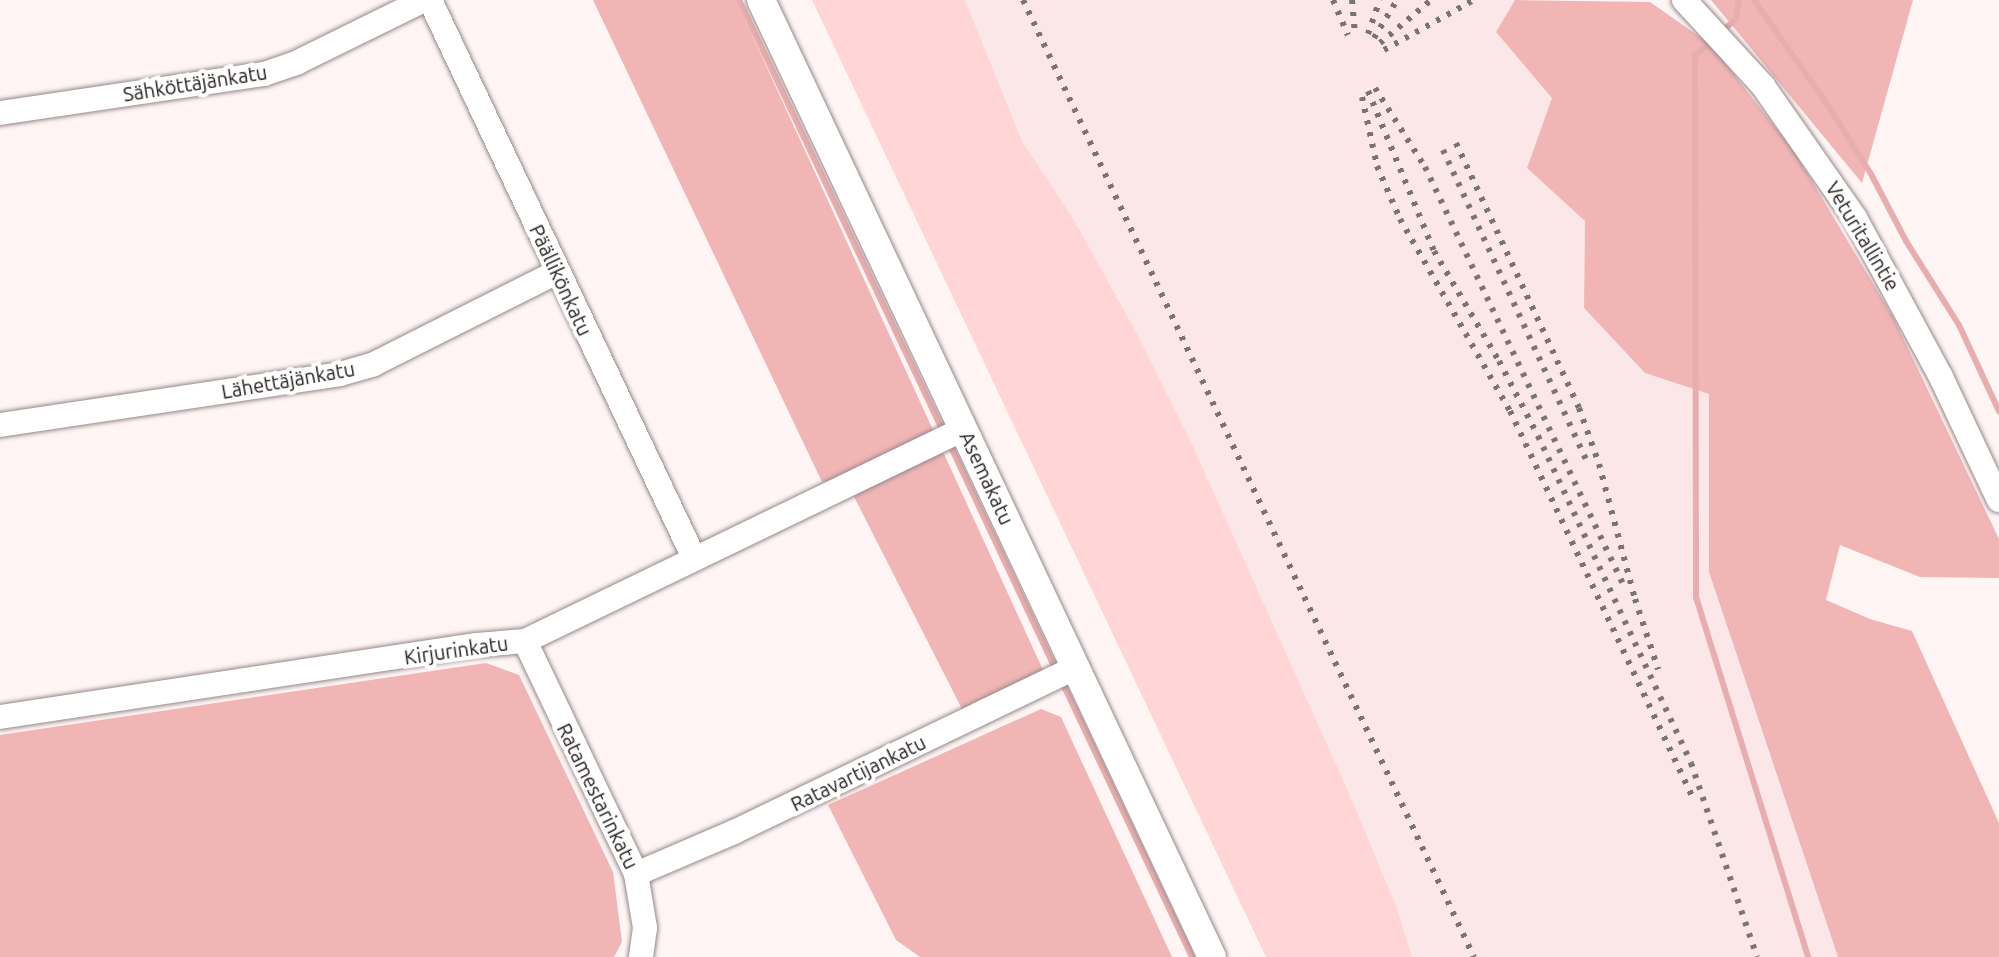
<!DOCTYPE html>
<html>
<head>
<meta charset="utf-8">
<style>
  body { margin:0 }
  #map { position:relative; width:1999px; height:957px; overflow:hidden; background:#fff5f5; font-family:Ubuntu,sans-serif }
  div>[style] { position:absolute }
  .built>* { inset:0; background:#fbe7e7 }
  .green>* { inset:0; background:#ffd5d5 }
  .forest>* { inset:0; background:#f1b5b6 }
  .stream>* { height:6px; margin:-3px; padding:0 3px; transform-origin:3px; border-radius:3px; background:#e8adae }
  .roads { filter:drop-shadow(0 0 2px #968888) drop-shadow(0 0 2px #968888) }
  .minor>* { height:24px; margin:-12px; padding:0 12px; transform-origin:12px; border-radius:12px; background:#fff }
  .tertiary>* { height:28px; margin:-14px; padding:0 14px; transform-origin:14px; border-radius:14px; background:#fff }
  .rail>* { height:6px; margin-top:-3px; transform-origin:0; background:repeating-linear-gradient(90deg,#7a7373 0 4px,transparent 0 12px) }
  span { translate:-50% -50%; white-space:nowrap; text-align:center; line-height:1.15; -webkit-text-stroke:8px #fff; paint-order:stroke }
  .street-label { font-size:20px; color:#262020 }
</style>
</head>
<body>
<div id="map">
  <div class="built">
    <div style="clip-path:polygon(965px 0,1517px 0,1496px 32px,1553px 98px,1527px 168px,1585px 221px,1584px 308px,1645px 373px,1709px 394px,1709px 572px,1838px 957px,1412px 957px,1397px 908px,1349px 793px,1192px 444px,1140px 339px,1074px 220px,1022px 141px)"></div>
  </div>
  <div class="green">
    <div style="clip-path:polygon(812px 0,965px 0,1022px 141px,1074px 220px,1140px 339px,1192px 444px,1349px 793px,1397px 908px,1412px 957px,1266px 957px)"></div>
  </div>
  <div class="forest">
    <div style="clip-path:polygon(593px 0,736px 0,1043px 670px,962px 709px,844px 477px,822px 482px)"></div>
    <div style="clip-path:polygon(1515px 0,1650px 2px,1710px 44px,1794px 151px,1893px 317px,1999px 539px,1999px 578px,1920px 577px,1840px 545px,1826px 600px,1870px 619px,1912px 631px,1999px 823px,1999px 957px,1838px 957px,1709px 572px,1709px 394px,1645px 373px,1584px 308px,1585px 221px,1527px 168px,1552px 98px,1496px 32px)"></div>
    <div style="clip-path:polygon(1711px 0,1913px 0,1862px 183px)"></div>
    <div style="clip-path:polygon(486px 663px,519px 675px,613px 872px,622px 942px,614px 957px,0 957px,0 735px)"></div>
    <div style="clip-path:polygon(1041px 709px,1061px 717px,1172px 957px,920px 957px,896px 940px,828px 805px)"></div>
  </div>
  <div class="stream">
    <div style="left:739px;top:0;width:479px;rotate:64.7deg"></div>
    <div style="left:1754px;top:0;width:123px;rotate:54.9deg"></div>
    <div style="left:1825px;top:101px;width:86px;rotate:57.8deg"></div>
    <div style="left:1871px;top:174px;width:76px;rotate:62.4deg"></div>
    <div style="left:1906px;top:241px;width:99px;rotate:57.8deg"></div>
    <div style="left:1959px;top:325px;width:95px;rotate:65.1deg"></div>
    <div style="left:1720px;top:33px;width:21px;rotate:-41deg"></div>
    <div style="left:1736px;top:19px;width:19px;rotate:-81deg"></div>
    <div style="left:1712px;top:41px;width:23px;rotate:139deg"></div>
    <div style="left:1695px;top:56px;width:541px;rotate:89.89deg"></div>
    <div style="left:1696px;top:597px;width:377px;rotate:72.7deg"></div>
    <div style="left:949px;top:443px;width:253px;rotate:64.8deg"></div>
    <div style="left:1062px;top:682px;width:304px;rotate:64.7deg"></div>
  </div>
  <div class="roads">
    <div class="minor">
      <div style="left:430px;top:0;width:617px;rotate:64.68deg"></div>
      <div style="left:1684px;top:0;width:117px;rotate:47.4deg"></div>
      <div style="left:1763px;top:86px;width:161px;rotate:55.1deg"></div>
      <div style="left:1855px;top:218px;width:181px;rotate:61.6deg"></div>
      <div style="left:1941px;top:377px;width:136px;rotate:64.8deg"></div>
      <div style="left:0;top:113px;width:267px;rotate:-8.4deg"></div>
      <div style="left:264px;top:74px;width:36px;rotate:-19deg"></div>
      <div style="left:298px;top:62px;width:140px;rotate:-26.2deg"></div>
      <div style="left:0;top:425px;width:344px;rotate:-8.5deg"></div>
      <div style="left:340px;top:374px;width:35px;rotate:-16deg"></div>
      <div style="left:374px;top:364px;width:205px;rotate:-26.7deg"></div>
      <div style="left:525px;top:641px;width:258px;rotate:64.5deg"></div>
      <div style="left:636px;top:874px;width:55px;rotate:80.5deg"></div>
      <div style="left:645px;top:928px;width:29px;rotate:98deg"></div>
      <div style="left:0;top:717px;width:482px;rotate:-8.6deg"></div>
      <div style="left:477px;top:645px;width:48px;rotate:-4.8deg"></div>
      <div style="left:525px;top:641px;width:488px;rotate:-25.8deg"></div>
      <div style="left:636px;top:874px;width:107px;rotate:-23.2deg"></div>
      <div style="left:734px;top:832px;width:381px;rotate:-25.7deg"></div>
    </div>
    <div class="tertiary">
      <div style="left:761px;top:0;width:1058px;rotate:64.77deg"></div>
    </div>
  </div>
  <div class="rail">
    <div style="left:1023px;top:0;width:1058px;rotate:64.77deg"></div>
    <div style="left:1333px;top:0;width:38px;rotate:67deg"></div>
    <div style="left:1352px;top:0;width:34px;rotate:85deg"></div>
    <div style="left:1368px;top:34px;width:36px;rotate:-71deg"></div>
    <div style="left:1374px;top:38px;width:44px;rotate:-58.8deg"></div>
    <div style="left:1380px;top:43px;width:67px;rotate:-40.1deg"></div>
    <div style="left:1384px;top:50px;width:103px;rotate:-29.1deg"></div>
    <div style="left:1375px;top:88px;width:93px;rotate:57.7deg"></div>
    <div style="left:1425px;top:167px;width:462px;rotate:64.6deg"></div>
    <div style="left:1368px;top:91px;width:173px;rotate:67.6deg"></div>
    <div style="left:1434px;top:251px;width:128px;rotate:59.4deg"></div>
    <div style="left:1499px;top:361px;width:85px;rotate:62.5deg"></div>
    <div style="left:1538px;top:436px;width:361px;rotate:64.9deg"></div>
    <div style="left:1691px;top:763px;width:205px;rotate:71.2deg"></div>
    <div style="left:1362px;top:97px;width:71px;rotate:77.7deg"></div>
    <div style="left:1377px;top:166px;width:58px;rotate:66.5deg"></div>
    <div style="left:1400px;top:219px;width:221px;rotate:60.2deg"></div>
    <div style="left:1510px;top:411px;width:426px;rotate:64.7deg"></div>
    <div style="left:1456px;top:143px;width:292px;rotate:65.1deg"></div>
    <div style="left:1579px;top:408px;width:59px;rotate:70.3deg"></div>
    <div style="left:1599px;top:464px;width:140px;rotate:75.1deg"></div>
    <div style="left:1635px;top:599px;width:74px;rotate:71.8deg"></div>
    <div style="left:1443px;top:150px;width:344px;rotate:65.2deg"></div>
  </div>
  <div class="street-label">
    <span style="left:195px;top:83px;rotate:-9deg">Sähköttäjänkatu</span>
    <span style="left:1863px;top:236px;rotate:59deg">Veturitallintie</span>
    <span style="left:561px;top:280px;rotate:65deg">Päällikönkatu</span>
    <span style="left:288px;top:380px;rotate:-10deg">Lähettäjänkatu</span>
    <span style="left:987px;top:478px;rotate:65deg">Asemakatu</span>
    <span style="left:456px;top:650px;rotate:-8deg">Kirjurinkatu</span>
    <span style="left:858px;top:773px;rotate:-26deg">Ratavartijankatu</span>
    <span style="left:598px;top:796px;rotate:64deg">Ratamestarinkatu</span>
  </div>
</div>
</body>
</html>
